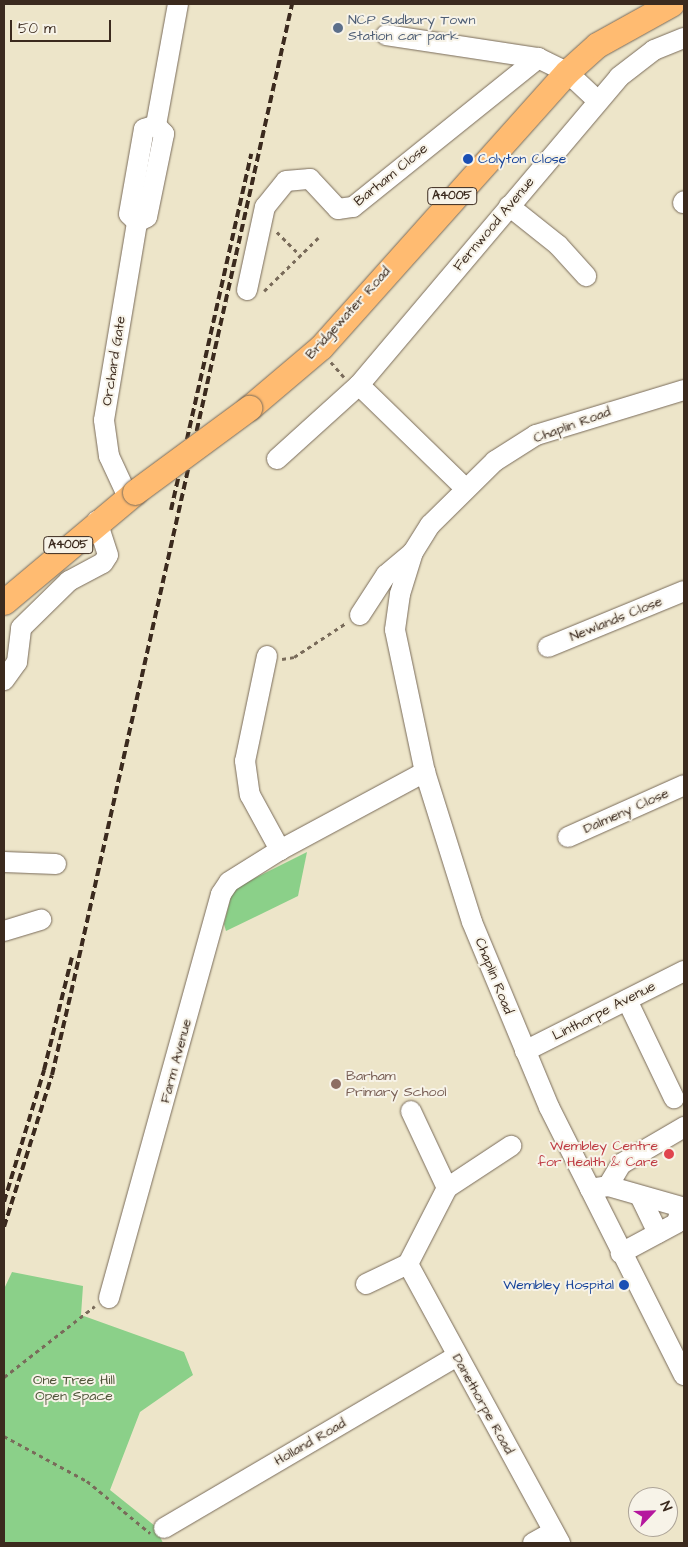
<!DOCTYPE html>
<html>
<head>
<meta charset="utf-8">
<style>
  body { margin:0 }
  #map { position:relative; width:688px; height:1547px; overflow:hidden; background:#ede5c9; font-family:"Architects Daughter",sans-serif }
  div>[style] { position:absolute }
  .green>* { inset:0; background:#8bd089 }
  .path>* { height:2.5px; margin-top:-1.25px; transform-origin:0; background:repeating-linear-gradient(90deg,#796b5a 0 4px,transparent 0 8px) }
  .roads { filter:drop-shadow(0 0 1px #796b5a) drop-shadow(0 0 1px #796b5a) }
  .minor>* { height:20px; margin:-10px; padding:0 10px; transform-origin:10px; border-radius:10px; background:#fff }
  .major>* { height:25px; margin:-12.5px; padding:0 12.5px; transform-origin:12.5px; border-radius:12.5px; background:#ffbb71 }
  .rail>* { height:4px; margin-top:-2px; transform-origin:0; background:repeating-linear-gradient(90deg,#3b2a1e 0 8px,transparent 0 12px) }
  .bridges { filter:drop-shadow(0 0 1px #796b5a) drop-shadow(0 0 1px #796b5a) }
  .major-bridge>* { height:25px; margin:-12.5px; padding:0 12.5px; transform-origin:12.5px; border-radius:12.5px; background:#ffbb71 }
  .dots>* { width:14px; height:14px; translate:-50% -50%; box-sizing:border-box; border:2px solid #f7f3e8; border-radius:50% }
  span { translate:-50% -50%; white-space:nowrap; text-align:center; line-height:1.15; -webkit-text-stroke:4px #f7f3e8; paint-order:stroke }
  .shield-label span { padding:1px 4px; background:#f7f3e8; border:1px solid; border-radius:4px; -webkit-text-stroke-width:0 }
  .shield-label { font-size:12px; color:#3b2a1e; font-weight:700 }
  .service-label { font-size:14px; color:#4e5e75 }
  .left { translate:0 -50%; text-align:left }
  .transit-label { font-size:14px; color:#164399 }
  .right { translate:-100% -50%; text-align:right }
  .street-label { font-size:14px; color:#3b2a1e }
  .education-label { font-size:14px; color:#785e54 }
  .health-label { font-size:14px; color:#be3a42 }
  .park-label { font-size:14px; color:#4f5439 }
  .frame { position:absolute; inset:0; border:5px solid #3b2a1e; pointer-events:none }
  .north { position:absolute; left:628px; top:1487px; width:50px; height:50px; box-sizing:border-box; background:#f7f3e8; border:1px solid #aca397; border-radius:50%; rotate:66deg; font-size:14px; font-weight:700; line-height:20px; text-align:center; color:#3b2a1e }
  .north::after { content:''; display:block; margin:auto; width:18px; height:22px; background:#b5179e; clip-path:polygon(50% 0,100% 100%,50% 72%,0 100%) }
  .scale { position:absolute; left:10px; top:20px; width:101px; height:22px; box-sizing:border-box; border:2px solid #3b2a1e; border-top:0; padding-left:6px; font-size:15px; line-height:18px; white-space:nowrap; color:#3b2a1e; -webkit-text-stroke:4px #f7f3e8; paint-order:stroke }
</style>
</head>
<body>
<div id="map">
  <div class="green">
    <div style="clip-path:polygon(307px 852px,298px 896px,226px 931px,224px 924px,233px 889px)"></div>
    <div style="clip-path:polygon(12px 1272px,83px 1286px,81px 1315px,184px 1352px,193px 1375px,140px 1412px,110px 1490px,155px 1526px,163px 1543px,4px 1543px,4px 1289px)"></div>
  </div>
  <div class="path">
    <div style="left:277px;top:232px;width:33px;rotate:45deg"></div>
    <div style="left:264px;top:291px;width:76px;rotate:-44.5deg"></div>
    <div style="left:331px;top:362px;width:20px;rotate:49deg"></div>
    <div style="left:282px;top:659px;width:12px;rotate:-9deg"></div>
    <div style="left:294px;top:657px;width:62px;rotate:-33.2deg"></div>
    <div style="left:4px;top:1377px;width:115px;rotate:-38deg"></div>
    <div style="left:4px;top:1436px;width:94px;rotate:28.5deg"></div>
    <div style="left:87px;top:1481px;width:82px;rotate:39.5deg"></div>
  </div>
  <div class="roads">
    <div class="minor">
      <div style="left:386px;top:35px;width:154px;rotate:8.6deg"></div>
      <div style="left:156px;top:125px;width:123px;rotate:-79.7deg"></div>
      <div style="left:683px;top:203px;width:2px;rotate:-63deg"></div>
      <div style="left:509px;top:206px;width:63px;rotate:38.5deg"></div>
      <div style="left:558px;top:245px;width:42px;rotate:47.9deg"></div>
      <div style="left:137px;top:222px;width:11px;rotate:-135deg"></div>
      <div style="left:129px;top:214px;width:86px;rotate:-80deg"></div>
      <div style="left:144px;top:129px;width:13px;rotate:-18deg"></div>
      <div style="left:137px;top:222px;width:11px;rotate:-27deg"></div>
      <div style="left:147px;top:217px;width:85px;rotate:-78.4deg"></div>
      <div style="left:164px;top:134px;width:12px;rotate:-132deg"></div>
      <div style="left:247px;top:290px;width:85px;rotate:-77.8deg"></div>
      <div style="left:265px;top:207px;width:33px;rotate:-51deg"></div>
      <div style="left:286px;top:181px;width:24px;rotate:-5deg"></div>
      <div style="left:310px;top:179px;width:41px;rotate:47deg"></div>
      <div style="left:338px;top:209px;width:15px;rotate:-8deg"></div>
      <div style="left:353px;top:207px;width:238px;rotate:-38.8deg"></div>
      <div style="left:538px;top:58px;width:32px;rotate:26deg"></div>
      <div style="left:567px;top:72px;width:42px;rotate:43.1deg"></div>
      <div style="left:359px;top:385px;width:148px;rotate:44.2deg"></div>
      <div style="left:684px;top:390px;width:155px;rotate:163.1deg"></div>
      <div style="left:536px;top:435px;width:49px;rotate:147.6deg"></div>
      <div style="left:495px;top:461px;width:91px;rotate:135.4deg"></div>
      <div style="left:430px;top:525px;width:32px;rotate:122deg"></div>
      <div style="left:413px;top:552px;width:44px;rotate:107.2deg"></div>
      <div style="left:400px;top:594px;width:36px;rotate:98deg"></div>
      <div style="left:395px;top:630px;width:145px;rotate:78.1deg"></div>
      <div style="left:425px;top:772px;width:157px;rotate:72.6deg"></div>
      <div style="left:472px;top:922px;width:200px;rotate:67.4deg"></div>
      <div style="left:549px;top:1107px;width:300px;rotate:63.3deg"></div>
      <div style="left:277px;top:459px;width:110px;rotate:-42.1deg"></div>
      <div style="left:359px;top:385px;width:403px;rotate:-49.8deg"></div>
      <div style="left:619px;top:77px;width:44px;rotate:-37.6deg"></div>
      <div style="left:654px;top:50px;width:32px;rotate:-22deg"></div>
      <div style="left:128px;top:497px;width:45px;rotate:-114.9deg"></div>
      <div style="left:109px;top:456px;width:36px;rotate:-98deg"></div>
      <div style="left:104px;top:420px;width:201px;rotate:-80.5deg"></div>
      <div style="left:360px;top:615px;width:48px;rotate:-57deg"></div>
      <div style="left:386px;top:575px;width:35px;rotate:-40deg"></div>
      <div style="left:548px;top:647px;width:147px;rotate:-22.4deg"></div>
      <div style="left:267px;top:656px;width:107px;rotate:101.8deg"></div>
      <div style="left:245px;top:761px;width:34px;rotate:82deg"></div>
      <div style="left:250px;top:795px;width:63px;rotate:61.4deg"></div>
      <div style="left:4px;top:680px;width:22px;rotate:-54deg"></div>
      <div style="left:17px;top:662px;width:34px;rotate:-83deg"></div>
      <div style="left:21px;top:628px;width:67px;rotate:-44.4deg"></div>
      <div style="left:69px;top:581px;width:38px;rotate:-28deg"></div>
      <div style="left:103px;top:563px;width:9px;rotate:-58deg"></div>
      <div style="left:108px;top:555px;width:36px;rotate:-108deg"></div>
      <div style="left:568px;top:837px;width:127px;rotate:-24.1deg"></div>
      <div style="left:4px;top:862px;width:52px;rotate:2.2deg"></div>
      <div style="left:4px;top:931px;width:39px;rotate:-17deg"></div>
      <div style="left:627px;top:1000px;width:109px;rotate:64.4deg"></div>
      <div style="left:525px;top:1051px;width:178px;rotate:-26.7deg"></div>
      <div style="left:608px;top:1186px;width:26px;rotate:-59deg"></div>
      <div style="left:621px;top:1164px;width:73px;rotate:-30.4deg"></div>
      <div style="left:447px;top:1188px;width:77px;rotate:-33.3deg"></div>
      <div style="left:590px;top:1189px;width:18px;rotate:-9deg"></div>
      <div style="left:608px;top:1186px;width:76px;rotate:16deg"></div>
      <div style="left:681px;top:1207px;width:16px;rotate:104deg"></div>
      <div style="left:677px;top:1223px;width:64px;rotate:151.8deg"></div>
      <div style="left:640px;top:1196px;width:41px;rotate:64.1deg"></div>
      <div style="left:408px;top:1264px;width:318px;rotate:61.4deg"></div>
      <div style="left:366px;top:1284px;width:47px;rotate:-25.5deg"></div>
      <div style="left:408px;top:1264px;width:85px;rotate:-62.8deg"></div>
      <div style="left:447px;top:1188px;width:85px;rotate:-115.1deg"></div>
      <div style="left:109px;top:1298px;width:419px;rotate:-74.5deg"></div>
      <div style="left:221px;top:894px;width:14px;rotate:-56deg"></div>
      <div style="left:229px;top:882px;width:60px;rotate:-32.1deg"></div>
      <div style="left:280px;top:850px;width:165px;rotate:-28.3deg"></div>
      <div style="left:164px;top:1528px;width:340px;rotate:-30.4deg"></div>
      <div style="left:533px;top:1543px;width:23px;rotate:-29deg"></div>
    </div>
    <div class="major">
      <div style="left:249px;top:408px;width:94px;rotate:-40.3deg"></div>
      <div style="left:321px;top:347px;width:369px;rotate:-48.2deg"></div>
      <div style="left:567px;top:72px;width:40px;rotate:-42deg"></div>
      <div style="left:597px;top:45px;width:85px;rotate:-29deg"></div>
      <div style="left:4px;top:602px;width:171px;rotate:-40deg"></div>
    </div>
  </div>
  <div class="rail">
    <div style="left:171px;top:510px;width:365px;rotate:-77.3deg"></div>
    <div style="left:4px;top:1202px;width:138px;rotate:-73.1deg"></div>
    <div style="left:44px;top:1070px;width:116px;rotate:-76.1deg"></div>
    <div style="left:4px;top:1227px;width:159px;rotate:-72.5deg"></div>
    <div style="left:52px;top:1075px;width:84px;rotate:-77deg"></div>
    <div style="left:71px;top:993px;width:1013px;rotate:-77.4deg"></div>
  </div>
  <div class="bridges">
    <div class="major-bridge">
      <div style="left:135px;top:492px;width:142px;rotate:-36.4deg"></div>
    </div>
  </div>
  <div class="dots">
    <div style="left:338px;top:28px;background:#5c6f8a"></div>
    <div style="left:468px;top:159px;background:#1a4fb4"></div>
    <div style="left:336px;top:1084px;background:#8d6e63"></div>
    <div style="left:669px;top:1154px;background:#e0444e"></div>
    <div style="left:624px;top:1285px;background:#1a4fb4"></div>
  </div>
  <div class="shield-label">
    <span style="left:452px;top:196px">A4005</span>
    <span style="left:68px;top:545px">A4005</span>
  </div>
  <div class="service-label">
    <span class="left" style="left:348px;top:28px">NCP Sudbury Town<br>Station car park</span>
  </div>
  <div class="transit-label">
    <span class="left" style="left:478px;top:159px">Colyton Close</span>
    <span class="right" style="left:614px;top:1285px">Wembley Hospital</span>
  </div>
  <div class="street-label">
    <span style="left:391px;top:175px;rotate:-39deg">Barham Close</span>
    <span style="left:494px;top:224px;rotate:-50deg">Fernwood Avenue</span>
    <span style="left:348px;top:313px;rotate:-48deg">Bridgewater Road</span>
    <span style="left:114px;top:361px;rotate:-81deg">Orchard Gate</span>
    <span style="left:572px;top:425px;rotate:-20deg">Chaplin Road</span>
    <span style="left:616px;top:619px;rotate:-22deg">Newlands Close</span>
    <span style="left:626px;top:811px;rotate:-24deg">Dalmeny Close</span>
    <span style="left:494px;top:976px;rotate:68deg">Chaplin Road</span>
    <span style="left:604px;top:1011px;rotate:-27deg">Linthorpe Avenue</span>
    <span style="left:176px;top:1061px;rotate:-75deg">Farm Avenue</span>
    <span style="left:483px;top:1404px;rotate:61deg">Danethorpe Road</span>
    <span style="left:310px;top:1442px;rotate:-30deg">Holland Road</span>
  </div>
  <div class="education-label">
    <span class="left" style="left:346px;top:1084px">Barham<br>Primary School</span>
  </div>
  <div class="health-label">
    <span class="right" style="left:658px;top:1154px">Wembley Centre<br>for Health &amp; Care</span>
  </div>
  <div class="park-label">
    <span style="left:74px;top:1388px">One Tree Hill<br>Open Space</span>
  </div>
  <div class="frame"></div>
  <div class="north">N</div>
  <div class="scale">50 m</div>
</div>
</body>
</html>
